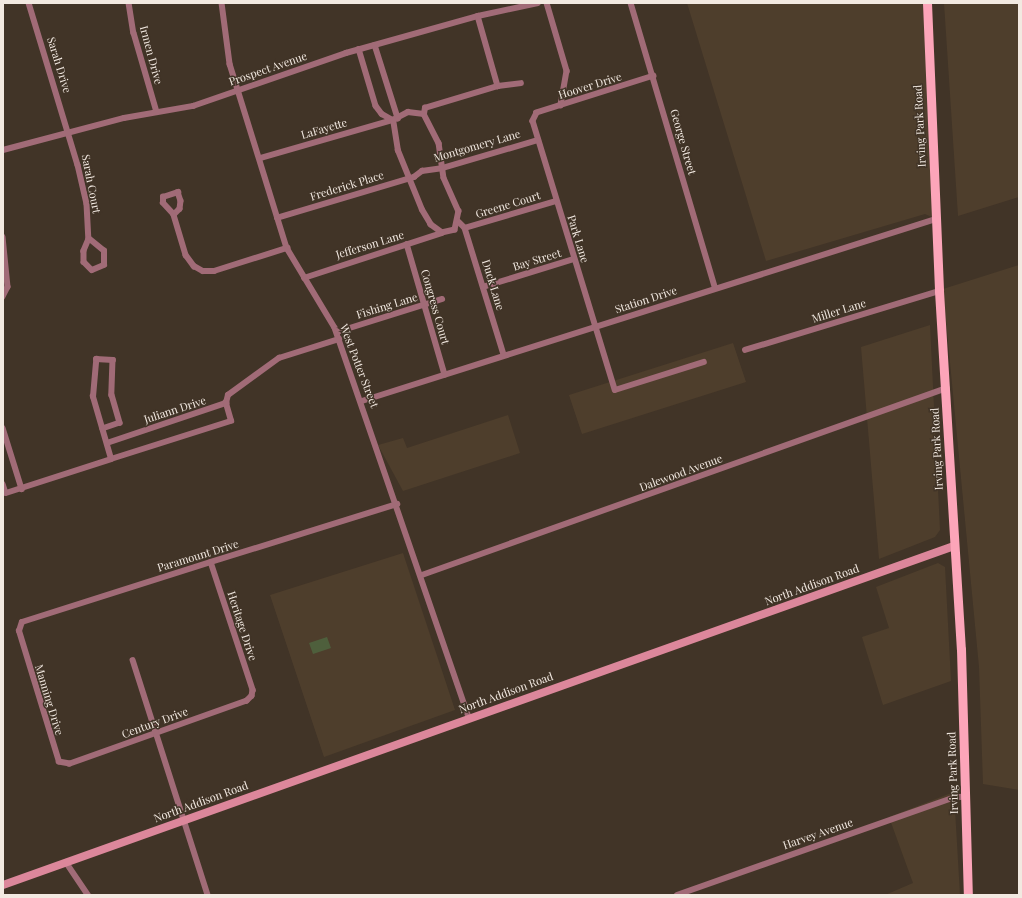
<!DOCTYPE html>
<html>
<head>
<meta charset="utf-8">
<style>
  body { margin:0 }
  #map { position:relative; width:1022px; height:898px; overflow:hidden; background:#413427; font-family:"Playfair Display",serif }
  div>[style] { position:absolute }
  .built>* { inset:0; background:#4e3e2c }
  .green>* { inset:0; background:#4e5f3c }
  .street>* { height:5.5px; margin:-2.75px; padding:0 2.75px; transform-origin:2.75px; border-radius:2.75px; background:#a16b77 }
  .secondary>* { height:8px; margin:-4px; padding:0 4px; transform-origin:4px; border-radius:4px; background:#dc879b }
  .primary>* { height:9px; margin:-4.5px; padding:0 4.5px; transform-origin:4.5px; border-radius:4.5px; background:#fca5b9 }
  span { translate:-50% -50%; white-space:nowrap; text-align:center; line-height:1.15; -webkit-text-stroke:3px #413427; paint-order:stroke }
  .street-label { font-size:11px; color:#f2e9e1 }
  .frame { position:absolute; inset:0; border:4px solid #f2e9e1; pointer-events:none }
</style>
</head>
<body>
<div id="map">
  <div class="built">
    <div style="clip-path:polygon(687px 3px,925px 3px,934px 218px,925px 214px,766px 261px)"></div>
    <div style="clip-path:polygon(944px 3px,1019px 3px,1019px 197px,958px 216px)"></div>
    <div style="clip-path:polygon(1019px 265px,1019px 790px,983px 784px,979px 667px,943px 289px)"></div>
    <div style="clip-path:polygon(930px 325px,940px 530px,935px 537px,879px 559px,861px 347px)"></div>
    <div style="clip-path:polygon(733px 343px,746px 382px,582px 434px,569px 395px)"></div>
    <div style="clip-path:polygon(508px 415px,520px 453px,403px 491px,378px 445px,403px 438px,407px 448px)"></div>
    <div style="clip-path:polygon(403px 553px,455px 710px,324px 757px,270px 595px)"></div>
    <div style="clip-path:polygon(938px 563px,945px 567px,951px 681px,883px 705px,862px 637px,889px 628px,876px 587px)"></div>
    <div style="clip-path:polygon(954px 792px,960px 895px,885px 895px,913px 883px,889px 817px)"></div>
  </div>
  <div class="green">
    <div style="clip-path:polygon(327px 637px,331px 648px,313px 654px,309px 643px)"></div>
  </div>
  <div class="street">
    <div style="left:29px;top:3px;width:169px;rotate:73.2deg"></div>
    <div style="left:78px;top:165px;width:40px;rotate:77deg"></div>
    <div style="left:87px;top:204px;width:35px;rotate:87deg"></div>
    <div style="left:89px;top:239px;width:13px;rotate:113deg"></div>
    <div style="left:84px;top:251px;width:11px;rotate:90deg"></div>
    <div style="left:84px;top:262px;width:11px;rotate:45deg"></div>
    <div style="left:92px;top:270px;width:13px;rotate:-23deg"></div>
    <div style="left:104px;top:265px;width:14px;rotate:-90deg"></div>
    <div style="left:104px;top:251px;width:19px;rotate:-141deg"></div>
    <div style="left:129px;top:3px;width:30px;rotate:81deg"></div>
    <div style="left:134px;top:33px;width:82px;rotate:73.8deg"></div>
    <div style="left:222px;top:3px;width:62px;rotate:82.5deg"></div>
    <div style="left:230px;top:64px;width:193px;rotate:72.8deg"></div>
    <div style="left:287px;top:248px;width:93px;rotate:59deg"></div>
    <div style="left:335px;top:328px;width:412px;rotate:71deg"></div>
    <div style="left:547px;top:3px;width:71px;rotate:73.6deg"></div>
    <div style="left:567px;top:71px;width:35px;rotate:100deg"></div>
    <div style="left:631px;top:3px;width:296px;rotate:73.5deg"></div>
    <div style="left:478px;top:16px;width:73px;rotate:74.1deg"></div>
    <div style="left:375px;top:45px;width:77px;rotate:72.5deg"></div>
    <div style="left:359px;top:49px;width:59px;rotate:73.4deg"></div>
    <div style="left:376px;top:106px;width:10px;rotate:53deg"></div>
    <div style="left:382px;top:114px;width:13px;rotate:29deg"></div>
    <div style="left:654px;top:76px;width:123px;rotate:162.5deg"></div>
    <div style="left:537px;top:113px;width:9px;rotate:117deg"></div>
    <div style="left:533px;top:121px;width:281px;rotate:73deg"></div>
    <div style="left:615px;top:390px;width:93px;rotate:-17.5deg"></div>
    <div style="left:424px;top:114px;width:6px;rotate:-81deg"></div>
    <div style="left:425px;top:108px;width:76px;rotate:-16.8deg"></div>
    <div style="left:498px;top:86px;width:23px;rotate:-7deg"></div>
    <div style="left:3px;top:150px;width:125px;rotate:-14.8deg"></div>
    <div style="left:124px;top:118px;width:70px;rotate:-9.9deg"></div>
    <div style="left:193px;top:106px;width:162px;rotate:-19.1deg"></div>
    <div style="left:346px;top:53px;width:137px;rotate:-15.7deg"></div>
    <div style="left:478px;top:16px;width:61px;rotate:-12.2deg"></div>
    <div style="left:261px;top:158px;width:137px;rotate:-16.1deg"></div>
    <div style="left:393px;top:120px;width:17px;rotate:-28deg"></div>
    <div style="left:408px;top:112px;width:16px;rotate:7deg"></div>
    <div style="left:424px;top:114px;width:33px;rotate:63deg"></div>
    <div style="left:439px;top:143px;width:35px;rotate:82deg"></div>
    <div style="left:444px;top:178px;width:36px;rotate:66deg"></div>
    <div style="left:459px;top:211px;width:19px;rotate:102deg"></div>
    <div style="left:455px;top:230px;width:13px;rotate:167deg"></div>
    <div style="left:442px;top:233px;width:14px;rotate:-144deg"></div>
    <div style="left:431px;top:225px;width:17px;rotate:-121deg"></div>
    <div style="left:422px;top:210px;width:64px;rotate:-112.1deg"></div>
    <div style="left:398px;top:151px;width:31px;rotate:-99deg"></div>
    <div style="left:174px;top:215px;width:16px;rotate:-133deg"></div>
    <div style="left:163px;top:203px;width:6px;rotate:-90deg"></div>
    <div style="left:163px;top:197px;width:16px;rotate:-18deg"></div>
    <div style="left:178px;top:192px;width:9px;rotate:72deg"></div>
    <div style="left:181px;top:201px;width:8px;rotate:97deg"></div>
    <div style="left:180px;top:209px;width:8px;rotate:135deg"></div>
    <div style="left:174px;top:215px;width:42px;rotate:73.3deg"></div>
    <div style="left:186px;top:255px;width:14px;rotate:54deg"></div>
    <div style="left:194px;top:266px;width:10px;rotate:29deg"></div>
    <div style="left:203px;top:271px;width:11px"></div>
    <div style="left:214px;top:271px;width:77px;rotate:-17.5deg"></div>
    <div style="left:277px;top:218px;width:143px;rotate:-16.7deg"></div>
    <div style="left:414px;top:177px;width:10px;rotate:-37deg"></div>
    <div style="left:422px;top:171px;width:21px;rotate:-8deg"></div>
    <div style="left:443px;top:168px;width:99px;rotate:-16.4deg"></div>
    <div style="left:459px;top:222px;width:8px;rotate:45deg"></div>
    <div style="left:465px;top:228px;width:133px;rotate:72.9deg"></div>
    <div style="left:465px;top:228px;width:95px;rotate:-16.5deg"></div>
    <div style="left:3px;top:237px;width:50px;rotate:84.3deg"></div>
    <div style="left:8px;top:287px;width:11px;rotate:117deg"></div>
    <div style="left:407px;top:244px;width:136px;rotate:73.8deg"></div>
    <div style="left:304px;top:278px;width:145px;rotate:-18.1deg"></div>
    <div style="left:483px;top:287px;width:95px;rotate:-17.1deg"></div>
    <div style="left:337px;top:332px;width:110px;rotate:-17.4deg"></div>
    <div style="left:745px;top:350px;width:203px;rotate:-16.9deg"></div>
    <div style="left:362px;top:401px;width:602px;rotate:-17.59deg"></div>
    <div style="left:3px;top:428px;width:64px;rotate:72.7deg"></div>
    <div style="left:107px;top:443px;width:126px;rotate:-18.6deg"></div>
    <div style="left:226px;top:403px;width:8px;rotate:-76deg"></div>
    <div style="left:228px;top:395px;width:63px;rotate:-36deg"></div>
    <div style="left:279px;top:358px;width:63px;rotate:-17.6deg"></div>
    <div style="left:111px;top:459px;width:126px;rotate:-17.6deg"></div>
    <div style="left:231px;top:421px;width:19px;rotate:-106deg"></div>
    <div style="left:3px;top:484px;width:9px;rotate:72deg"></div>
    <div style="left:6px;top:493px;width:110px;rotate:-17.9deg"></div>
    <div style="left:111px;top:459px;width:65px;rotate:-106.2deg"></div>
    <div style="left:93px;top:397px;width:38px;rotate:-85deg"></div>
    <div style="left:96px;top:359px;width:17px;rotate:3deg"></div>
    <div style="left:113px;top:360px;width:35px;rotate:92deg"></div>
    <div style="left:112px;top:395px;width:29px;rotate:74deg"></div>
    <div style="left:120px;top:423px;width:18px;rotate:161deg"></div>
    <div style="left:211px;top:562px;width:135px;rotate:71.8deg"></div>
    <div style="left:253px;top:690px;width:6px;rotate:99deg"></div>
    <div style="left:252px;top:696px;width:7px;rotate:135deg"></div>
    <div style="left:247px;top:701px;width:188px;rotate:160.4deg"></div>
    <div style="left:70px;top:764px;width:11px;rotate:-170deg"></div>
    <div style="left:59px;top:762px;width:137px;rotate:-107deg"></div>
    <div style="left:19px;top:631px;width:9px;rotate:-72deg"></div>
    <div style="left:22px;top:622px;width:198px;rotate:-17.6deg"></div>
    <div style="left:211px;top:562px;width:195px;rotate:-17.3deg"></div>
    <div style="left:422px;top:575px;width:557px;rotate:-19.61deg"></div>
    <div style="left:133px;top:660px;width:247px;rotate:72.3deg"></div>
    <div style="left:66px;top:862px;width:40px;rotate:56deg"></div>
    <div style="left:677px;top:895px;width:293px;rotate:-19.4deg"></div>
    <div style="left:953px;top:798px;width:14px;rotate:-8deg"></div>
  </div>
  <div class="secondary">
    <div style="left:3px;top:885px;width:1010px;rotate:-19.62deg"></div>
  </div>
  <div class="primary">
    <div style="left:927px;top:3px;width:288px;rotate:87.6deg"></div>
    <div style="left:939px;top:291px;width:359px;rotate:86.5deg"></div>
    <div style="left:961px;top:649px;width:246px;rotate:88.4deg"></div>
  </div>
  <div class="street-label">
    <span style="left:151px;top:55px;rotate:75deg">Irmen Drive</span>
    <span style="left:59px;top:65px;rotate:73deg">Sarah Drive</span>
    <span style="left:268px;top:69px;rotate:-19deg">Prospect Avenue</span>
    <span style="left:590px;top:86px;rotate:-17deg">Hoover Drive</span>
    <span style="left:920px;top:126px;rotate:-93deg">Irving Park Road</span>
    <span style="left:324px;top:129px;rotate:-16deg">LaFayette</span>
    <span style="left:683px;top:142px;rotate:74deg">George Street</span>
    <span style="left:477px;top:146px;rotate:-16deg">Montgomery Lane</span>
    <span style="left:91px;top:184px;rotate:79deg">Sarah Court</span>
    <span style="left:347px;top:186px;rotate:-17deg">Frederick Place</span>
    <span style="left:508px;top:205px;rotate:-17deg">Greene Court</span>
    <span style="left:578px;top:239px;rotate:73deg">Park Lane</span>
    <span style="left:370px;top:245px;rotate:-17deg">Jefferson Lane</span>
    <span style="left:537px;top:260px;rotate:-17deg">Bay Street</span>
    <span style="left:493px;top:285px;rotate:73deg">Duck Lane</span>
    <span style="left:646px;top:300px;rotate:-18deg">Station Drive</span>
    <span style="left:387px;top:306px;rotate:-17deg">Fishing Lane</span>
    <span style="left:435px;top:307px;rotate:74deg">Congress Court</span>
    <span style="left:839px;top:311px;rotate:-17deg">Miller Lane</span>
    <span style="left:359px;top:366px;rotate:69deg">West Potter Street</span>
    <span style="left:175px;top:410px;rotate:-18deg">Juliann Drive</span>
    <span style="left:937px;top:449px;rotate:-93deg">Irving Park Road</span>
    <span style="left:681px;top:473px;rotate:-20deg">Dalewood Avenue</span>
    <span style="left:198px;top:556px;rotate:-17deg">Paramount Drive</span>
    <span style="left:812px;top:585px;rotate:-20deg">North Addison Road</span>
    <span style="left:242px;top:626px;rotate:72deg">Heritage Drive</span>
    <span style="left:506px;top:693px;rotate:-20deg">North Addison Road</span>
    <span style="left:49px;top:700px;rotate:73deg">Manning Drive</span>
    <span style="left:155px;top:723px;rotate:-20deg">Century Drive</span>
    <span style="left:953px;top:773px;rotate:-92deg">Irving Park Road</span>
    <span style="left:201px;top:802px;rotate:-20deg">North Addison Road</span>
    <span style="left:818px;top:834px;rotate:-19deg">Harvey Avenue</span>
  </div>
  <div class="frame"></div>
</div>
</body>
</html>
